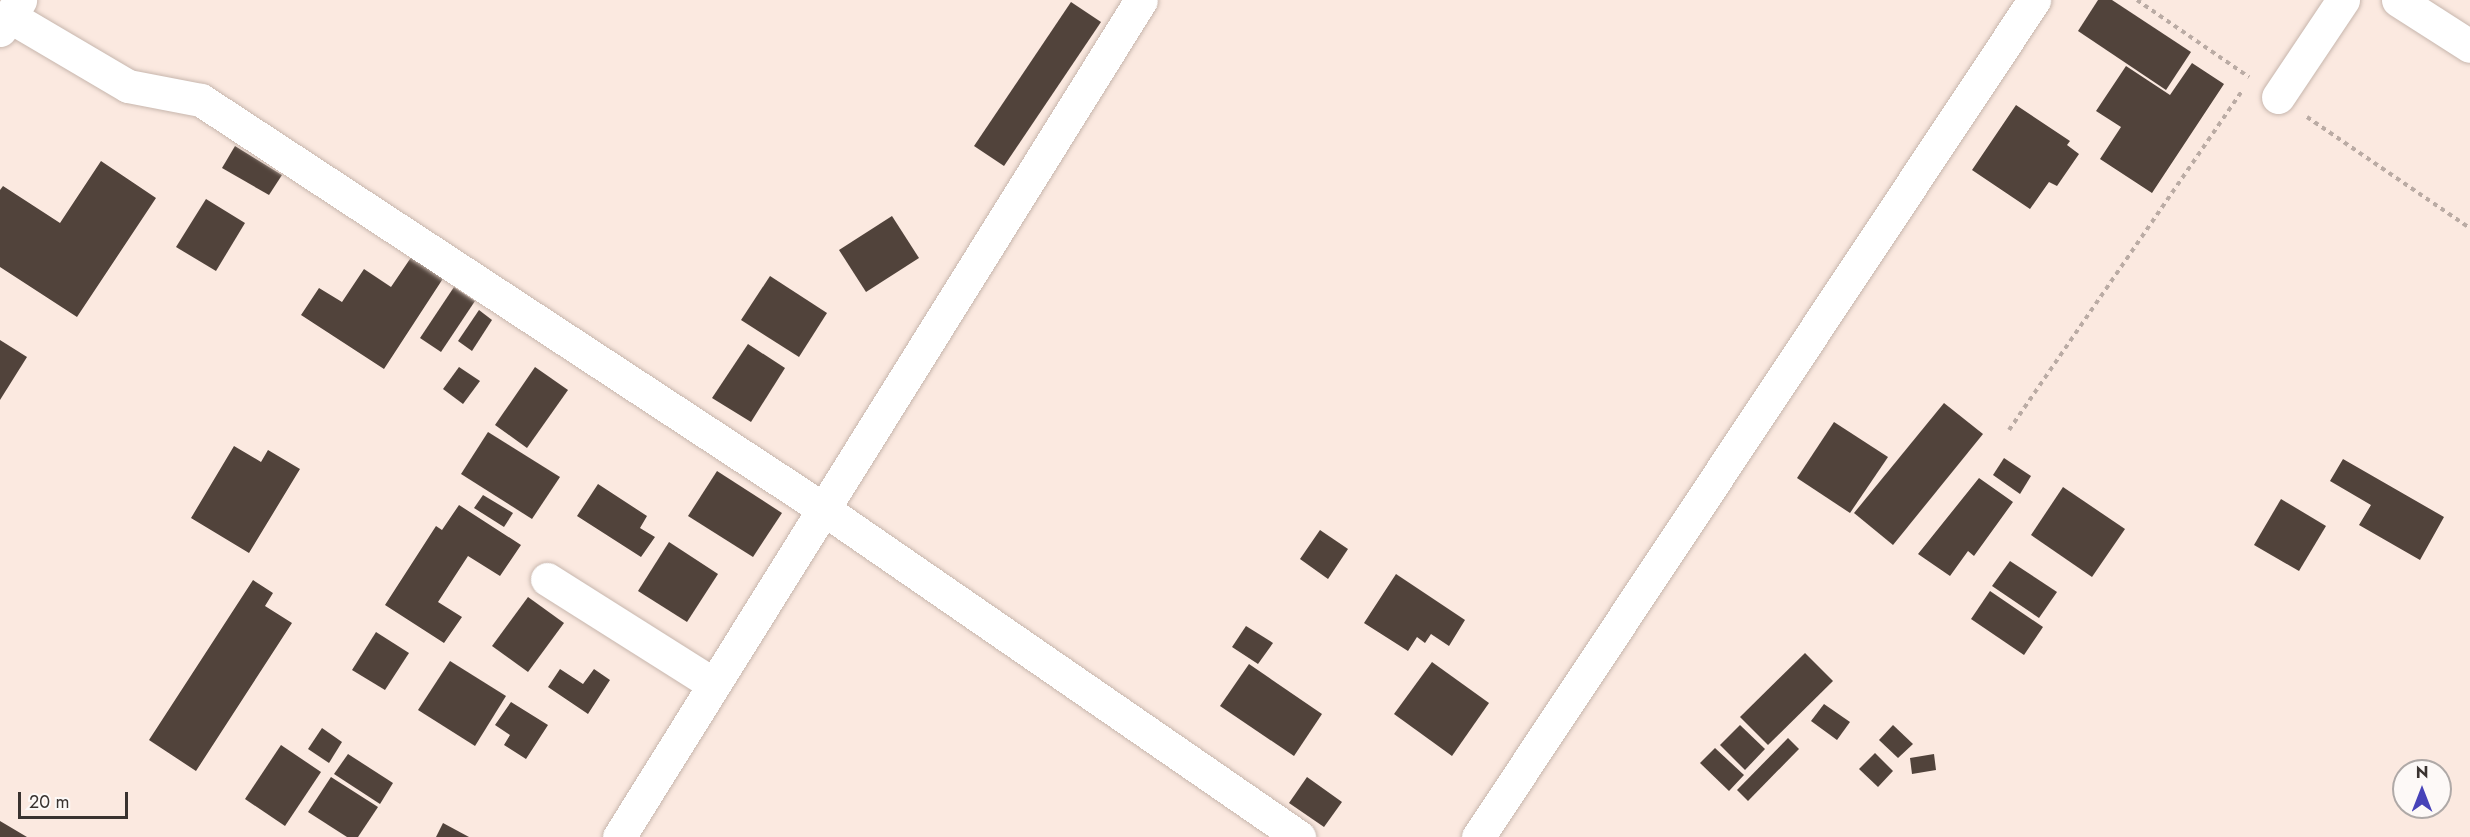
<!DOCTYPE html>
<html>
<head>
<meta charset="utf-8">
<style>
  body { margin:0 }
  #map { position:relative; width:2470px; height:837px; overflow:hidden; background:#fbe9e0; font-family:Jost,sans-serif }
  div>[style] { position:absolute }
  .building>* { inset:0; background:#51433b }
  .path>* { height:4px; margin-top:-2px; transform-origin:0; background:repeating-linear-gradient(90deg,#baaba4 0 4.5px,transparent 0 9px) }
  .roads { filter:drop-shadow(0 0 2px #c7b6ad) drop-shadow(0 0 2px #c7b6ad) }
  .minor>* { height:33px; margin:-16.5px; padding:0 16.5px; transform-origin:16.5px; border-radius:16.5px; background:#fff }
  .major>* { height:33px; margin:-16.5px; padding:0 16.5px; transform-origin:16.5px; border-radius:16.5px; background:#fff }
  span { translate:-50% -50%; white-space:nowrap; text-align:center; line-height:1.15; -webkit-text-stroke:6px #fdf9f7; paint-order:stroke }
  .north { position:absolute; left:2392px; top:759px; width:60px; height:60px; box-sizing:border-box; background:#fdf9f7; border:2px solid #afa9a7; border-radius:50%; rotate:0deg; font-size:16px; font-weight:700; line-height:24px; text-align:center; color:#39322f }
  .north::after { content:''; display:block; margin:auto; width:21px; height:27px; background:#4742b8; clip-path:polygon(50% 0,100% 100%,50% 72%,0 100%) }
  .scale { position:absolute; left:18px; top:792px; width:110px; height:27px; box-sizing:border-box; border:3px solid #39322f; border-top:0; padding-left:8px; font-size:18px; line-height:21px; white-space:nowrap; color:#39322f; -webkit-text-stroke:4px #fdf9f7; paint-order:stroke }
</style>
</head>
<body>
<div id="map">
  <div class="building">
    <div style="clip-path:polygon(2098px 0,2112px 0,2191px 52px,2166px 90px,2078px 31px)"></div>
    <div style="clip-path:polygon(1071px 2px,1101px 22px,1004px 166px,974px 146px)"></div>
    <div style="clip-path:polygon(2192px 63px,2224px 84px,2152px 193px,2100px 159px,2121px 127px,2096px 111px,2126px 66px,2170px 95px)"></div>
    <div style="clip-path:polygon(2016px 105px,2070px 141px,2067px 145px,2079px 154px,2057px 186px,2049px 182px,2030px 209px,1972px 170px)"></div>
    <div style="clip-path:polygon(235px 146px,282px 175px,269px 195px,222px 168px)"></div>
    <div style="clip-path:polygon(101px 161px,156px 198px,77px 317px,0 267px,0 190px,3px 186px,60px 223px)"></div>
    <div style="clip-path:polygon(206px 199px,245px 223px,216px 271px,176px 247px)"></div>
    <div style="clip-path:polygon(892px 216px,919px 258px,866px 292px,839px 250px)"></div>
    <div style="clip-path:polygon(412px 256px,444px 277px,384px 369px,301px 315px,319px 288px,342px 302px,364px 269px,391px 287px)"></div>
    <div style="clip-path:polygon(770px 276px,827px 313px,799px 357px,741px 320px)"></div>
    <div style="clip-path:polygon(454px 287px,475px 301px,441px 352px,420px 338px)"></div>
    <div style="clip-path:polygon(479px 310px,492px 320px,472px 351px,458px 341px)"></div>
    <div style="clip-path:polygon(0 340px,27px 357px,0 400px)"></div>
    <div style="clip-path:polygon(748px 344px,785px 368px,751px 422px,712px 398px)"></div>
    <div style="clip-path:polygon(459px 367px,480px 381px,463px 404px,443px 389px)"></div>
    <div style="clip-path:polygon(535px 367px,568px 390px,527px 448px,495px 425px)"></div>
    <div style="clip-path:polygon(1944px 403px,1983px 434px,1893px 545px,1854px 513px)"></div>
    <div style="clip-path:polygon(1834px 422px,1888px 457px,1850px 513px,1797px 478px)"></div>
    <div style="clip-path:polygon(488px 432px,560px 477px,532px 519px,461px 474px)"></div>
    <div style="clip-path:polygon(234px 446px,261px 462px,268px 450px,300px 469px,249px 553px,191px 518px)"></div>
    <div style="clip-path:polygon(2004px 458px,2031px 476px,2020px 494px,1993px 475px)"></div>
    <div style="clip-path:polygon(2343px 459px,2444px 517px,2420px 560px,2359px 525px,2371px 505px,2330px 481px)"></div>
    <div style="clip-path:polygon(717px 471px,782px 513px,753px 557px,688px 516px)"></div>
    <div style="clip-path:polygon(1979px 478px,2013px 502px,1974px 556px,1968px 551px,1950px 576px,1918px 554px)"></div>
    <div style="clip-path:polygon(598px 484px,647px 516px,640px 528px,655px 537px,641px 557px,577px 516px)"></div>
    <div style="clip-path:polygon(2063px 487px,2125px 529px,2092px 577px,2031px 535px)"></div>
    <div style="clip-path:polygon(483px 495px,513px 513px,504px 527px,474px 508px)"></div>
    <div style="clip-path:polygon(2281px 499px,2326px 526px,2299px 571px,2254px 545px)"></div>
    <div style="clip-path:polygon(459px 505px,521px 545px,500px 576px,468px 556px,438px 602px,462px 617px,444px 643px,385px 605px,436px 526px,442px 530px)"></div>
    <div style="clip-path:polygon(1320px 530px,1348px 549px,1328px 579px,1300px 559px)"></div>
    <div style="clip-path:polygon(669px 542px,718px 574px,687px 622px,638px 591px)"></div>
    <div style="clip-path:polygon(2010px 561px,2057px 592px,2039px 618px,1992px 586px)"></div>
    <div style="clip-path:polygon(1396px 574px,1465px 620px,1449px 646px,1431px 634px,1425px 643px,1417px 637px,1408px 651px,1364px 623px)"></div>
    <div style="clip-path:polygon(253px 580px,273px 593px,265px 606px,292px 623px,196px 771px,149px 740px)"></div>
    <div style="clip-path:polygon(1990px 591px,2043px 627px,2024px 655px,1971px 619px)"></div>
    <div style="clip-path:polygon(528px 597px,564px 623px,528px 672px,492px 646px)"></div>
    <div style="clip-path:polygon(1246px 626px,1273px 643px,1258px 664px,1232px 647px)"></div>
    <div style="clip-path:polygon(376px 632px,409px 653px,385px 690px,352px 670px)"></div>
    <div style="clip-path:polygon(1805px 653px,1833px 681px,1768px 745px,1740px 717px)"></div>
    <div style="clip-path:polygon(450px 661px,506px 696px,475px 746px,418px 710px)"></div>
    <div style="clip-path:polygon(1432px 662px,1489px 703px,1452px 756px,1394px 714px)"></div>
    <div style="clip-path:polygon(1249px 664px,1322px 714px,1294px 756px,1220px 706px)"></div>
    <div style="clip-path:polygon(560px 669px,583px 684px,594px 669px,610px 680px,588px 714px,548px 687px)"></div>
    <div style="clip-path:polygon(511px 702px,548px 725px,526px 759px,504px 745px,510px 735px,495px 725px)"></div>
    <div style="clip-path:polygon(1824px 704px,1850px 722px,1837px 740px,1811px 721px)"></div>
    <div style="clip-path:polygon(1740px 725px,1765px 749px,1745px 770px,1720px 745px)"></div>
    <div style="clip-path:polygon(1893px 725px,1913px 744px,1898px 758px,1879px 740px)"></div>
    <div style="clip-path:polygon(322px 728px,342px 742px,329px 763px,308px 749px)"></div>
    <div style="clip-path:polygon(1788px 738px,1799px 749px,1748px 801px,1737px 790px)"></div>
    <div style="clip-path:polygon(281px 745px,321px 772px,285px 826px,245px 799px)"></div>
    <div style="clip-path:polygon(1715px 748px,1744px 775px,1729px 791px,1700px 763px)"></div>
    <div style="clip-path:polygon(1875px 753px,1893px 771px,1878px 787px,1859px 769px)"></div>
    <div style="clip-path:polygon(348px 754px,393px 783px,380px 804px,334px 774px)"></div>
    <div style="clip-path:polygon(1934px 754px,1936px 770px,1912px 774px,1910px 758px)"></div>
    <div style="clip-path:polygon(331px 777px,378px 807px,358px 837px,347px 837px,308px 812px)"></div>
    <div style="clip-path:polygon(1307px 777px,1342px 802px,1324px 827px,1289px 803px)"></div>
    <div style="clip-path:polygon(0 821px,27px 837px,0 837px)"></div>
    <div style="clip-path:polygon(443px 823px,469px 837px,436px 837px)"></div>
  </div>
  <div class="path">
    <div style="left:2137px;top:0;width:136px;rotate:34.5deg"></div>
    <div style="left:2307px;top:117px;width:197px;rotate:34.3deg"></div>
    <div style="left:2009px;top:430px;width:413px;rotate:-55.5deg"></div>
  </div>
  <div class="roads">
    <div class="minor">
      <div style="left:2398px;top:0;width:85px;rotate:32.6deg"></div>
      <div style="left:9px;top:16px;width:138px;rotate:30.5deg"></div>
      <div style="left:128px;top:86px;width:74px;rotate:10.9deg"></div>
      <div style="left:201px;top:100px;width:747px;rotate:33.31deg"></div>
      <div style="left:825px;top:510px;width:576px;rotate:34.6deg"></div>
      <div style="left:2278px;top:97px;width:117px;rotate:-56.2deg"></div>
      <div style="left:547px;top:579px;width:196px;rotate:32.3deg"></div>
      <div style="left:619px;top:837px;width:986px;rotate:-58.05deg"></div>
      <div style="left:1478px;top:837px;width:1005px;rotate:-56.4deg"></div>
    </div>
    <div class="major">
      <div style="left:0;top:30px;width:36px;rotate:-56deg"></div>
    </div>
  </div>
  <div class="north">N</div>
  <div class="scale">20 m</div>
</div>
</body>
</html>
